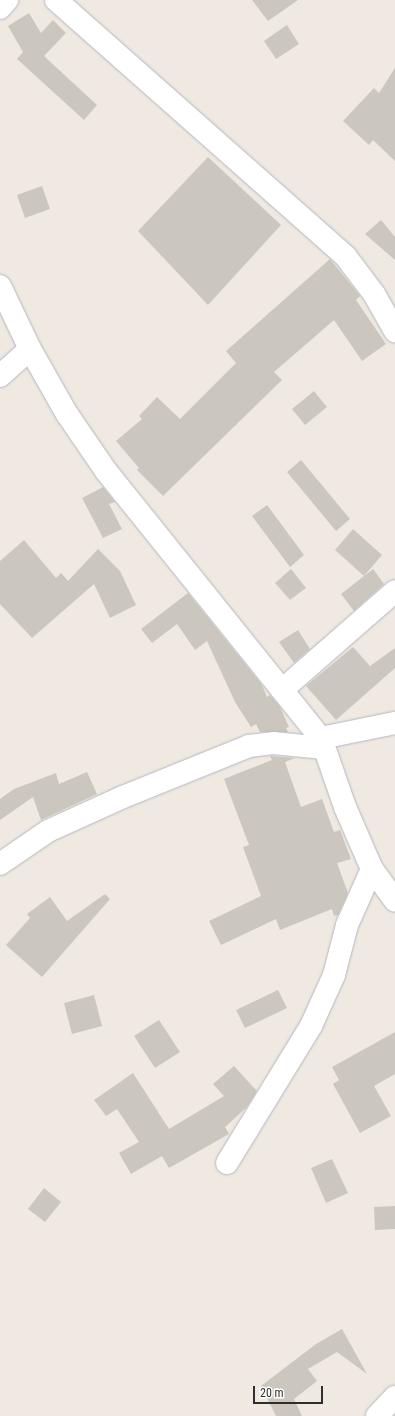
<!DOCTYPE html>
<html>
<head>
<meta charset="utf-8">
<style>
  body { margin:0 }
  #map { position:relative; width:395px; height:1416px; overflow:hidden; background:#efe9e1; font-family:"Roboto Condensed",sans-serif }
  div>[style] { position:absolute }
  .building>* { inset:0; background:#cbc7bf }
  .roads { filter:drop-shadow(0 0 1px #b4b7c1) drop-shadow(0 0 1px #b4b7c1) }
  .minor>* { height:22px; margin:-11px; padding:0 11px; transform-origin:11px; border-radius:11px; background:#fff }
  .tertiary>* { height:22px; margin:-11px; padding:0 11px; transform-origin:11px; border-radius:11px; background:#fff }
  span { translate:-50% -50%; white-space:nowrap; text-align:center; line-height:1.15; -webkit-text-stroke:3px #fff; paint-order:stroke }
  .scale { position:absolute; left:253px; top:1386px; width:70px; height:18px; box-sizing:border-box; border:2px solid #2e2e2e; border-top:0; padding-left:5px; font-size:12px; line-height:14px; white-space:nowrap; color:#2e2e2e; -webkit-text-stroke:3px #fff; paint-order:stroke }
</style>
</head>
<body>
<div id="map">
  <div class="building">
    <div style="clip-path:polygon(252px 0,298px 0,268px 21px)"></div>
    <div style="clip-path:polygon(29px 13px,41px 33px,53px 20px,66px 33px,44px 56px,97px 105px,84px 120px,17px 59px,23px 52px,8px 26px)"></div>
    <div style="clip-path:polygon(287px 25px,299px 44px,276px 59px,264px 41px)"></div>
    <div style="clip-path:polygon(395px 68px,395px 161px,373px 140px,369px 145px,343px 121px,374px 88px,379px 93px)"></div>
    <div style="clip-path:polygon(208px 157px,281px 225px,208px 305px,138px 231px)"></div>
    <div style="clip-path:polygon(42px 186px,50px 209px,25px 218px,17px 195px)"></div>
    <div style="clip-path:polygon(381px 220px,395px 237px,395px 260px,365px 234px)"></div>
    <div style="clip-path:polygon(330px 259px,360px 296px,356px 300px,386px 344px,362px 361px,334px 320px,274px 372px,282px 380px,163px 496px,137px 470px,139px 468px,116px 441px,142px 419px,139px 416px,157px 397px,180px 419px,236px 363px,226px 351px)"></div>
    <div style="clip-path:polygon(314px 391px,327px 407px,305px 425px,292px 409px)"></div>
    <div style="clip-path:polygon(301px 460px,350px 519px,336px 531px,287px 472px)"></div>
    <div style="clip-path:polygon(103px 487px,115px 502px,109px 504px,122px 529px,103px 538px,82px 498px)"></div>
    <div style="clip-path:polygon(267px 505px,304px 555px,290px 567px,252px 516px)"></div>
    <div style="clip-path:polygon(353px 529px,382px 555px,364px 576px,335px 550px)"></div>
    <div style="clip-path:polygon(24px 540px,56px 578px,61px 573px,68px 581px,98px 549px,120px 571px,136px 605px,110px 618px,94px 584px,32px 638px,0 604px,0 561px)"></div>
    <div style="clip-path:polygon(291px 569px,306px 588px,290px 600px,275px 583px)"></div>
    <div style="clip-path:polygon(373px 569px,384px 584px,354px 611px,341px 594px)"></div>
    <div style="clip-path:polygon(188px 593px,262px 685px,267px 697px,270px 695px,280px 707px,289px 727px,286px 728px,288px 732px,260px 732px,256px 724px,251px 727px,235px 702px,207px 641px,195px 650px,177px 624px,152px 643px,141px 629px)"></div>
    <div style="clip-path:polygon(298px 630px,310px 649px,294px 663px,279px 642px)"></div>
    <div style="clip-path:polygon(353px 647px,370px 666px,395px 648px,395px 668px,336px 720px,306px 686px)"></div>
    <div style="clip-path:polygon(270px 756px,295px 758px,285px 762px,301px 807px,322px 799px,334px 832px,340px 830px,351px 859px,337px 863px,348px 893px,338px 915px,334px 916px,332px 909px,280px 930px,276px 919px,221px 945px,209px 921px,261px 896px,243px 847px,249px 845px,224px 779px,272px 760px)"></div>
    <div style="clip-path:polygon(87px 772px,97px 794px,41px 820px,33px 797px,0 820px,0 799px,14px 789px,56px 773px,59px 784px)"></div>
    <div style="clip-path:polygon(105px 894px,110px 899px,42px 977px,6px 945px,30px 918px,27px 914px,50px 897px,67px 921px)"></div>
    <div style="clip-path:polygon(278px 990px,287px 1008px,245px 1028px,236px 1010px)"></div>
    <div style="clip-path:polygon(94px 995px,102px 1026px,72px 1034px,64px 1003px)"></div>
    <div style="clip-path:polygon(159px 1020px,180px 1052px,155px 1068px,134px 1036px)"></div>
    <div style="clip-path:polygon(395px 1032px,395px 1074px,374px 1086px,391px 1116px,360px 1133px,333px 1084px,339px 1080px,332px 1067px)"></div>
    <div style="clip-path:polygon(234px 1066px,257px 1091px,246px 1108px,225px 1127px,229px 1134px,169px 1168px,162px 1156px,131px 1174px,119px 1153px,139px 1142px,117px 1109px,106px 1116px,94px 1100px,133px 1073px,169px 1129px,224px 1096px,213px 1084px)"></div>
    <div style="clip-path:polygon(332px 1159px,348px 1193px,326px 1203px,311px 1168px)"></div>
    <div style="clip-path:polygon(44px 1188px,61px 1202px,45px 1222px,28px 1209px)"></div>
    <div style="clip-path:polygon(395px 1206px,395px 1229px,375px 1230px,374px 1207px)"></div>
    <div style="clip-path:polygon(342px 1329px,367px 1374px,337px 1352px,308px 1369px,317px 1381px,294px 1399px,302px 1416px,276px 1416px,261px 1386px,316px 1344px)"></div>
  </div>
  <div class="roads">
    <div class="minor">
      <div style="left:56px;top:0;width:387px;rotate:41.5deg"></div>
      <div style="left:346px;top:257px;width:46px;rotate:52.9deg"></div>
      <div style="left:374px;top:294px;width:43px;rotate:60.4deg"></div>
      <div style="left:0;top:8px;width:11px;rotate:-49deg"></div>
      <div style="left:0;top:376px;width:40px;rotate:-42deg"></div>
      <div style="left:282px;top:690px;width:150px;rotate:-41.2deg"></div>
      <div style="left:321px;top:738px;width:76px;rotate:-11.5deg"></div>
      <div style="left:0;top:864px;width:58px;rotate:-34.5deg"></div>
      <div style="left:48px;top:831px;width:82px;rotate:-24.4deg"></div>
      <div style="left:123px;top:797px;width:136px;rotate:-22deg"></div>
      <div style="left:249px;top:746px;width:24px;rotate:-7deg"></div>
      <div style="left:273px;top:743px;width:51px;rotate:5.6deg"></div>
      <div style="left:227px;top:1163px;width:161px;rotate:-58.5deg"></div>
      <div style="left:311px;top:1026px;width:56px;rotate:-65.7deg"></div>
      <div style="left:334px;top:975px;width:52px;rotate:-75.4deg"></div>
      <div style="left:347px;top:925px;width:61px;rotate:-65.9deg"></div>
      <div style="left:377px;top:1416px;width:26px;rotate:-47deg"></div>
    </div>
    <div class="tertiary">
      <div style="left:0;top:286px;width:70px;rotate:64.5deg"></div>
      <div style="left:30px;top:349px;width:75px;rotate:60.4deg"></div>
      <div style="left:67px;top:414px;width:69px;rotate:55.6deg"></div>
      <div style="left:106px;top:471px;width:343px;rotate:51.2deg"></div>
      <div style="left:321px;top:738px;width:73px;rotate:70.8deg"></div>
      <div style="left:345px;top:807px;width:68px;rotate:66.5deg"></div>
      <div style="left:372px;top:869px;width:39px;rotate:54deg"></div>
    </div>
  </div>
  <div class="scale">20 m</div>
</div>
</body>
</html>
